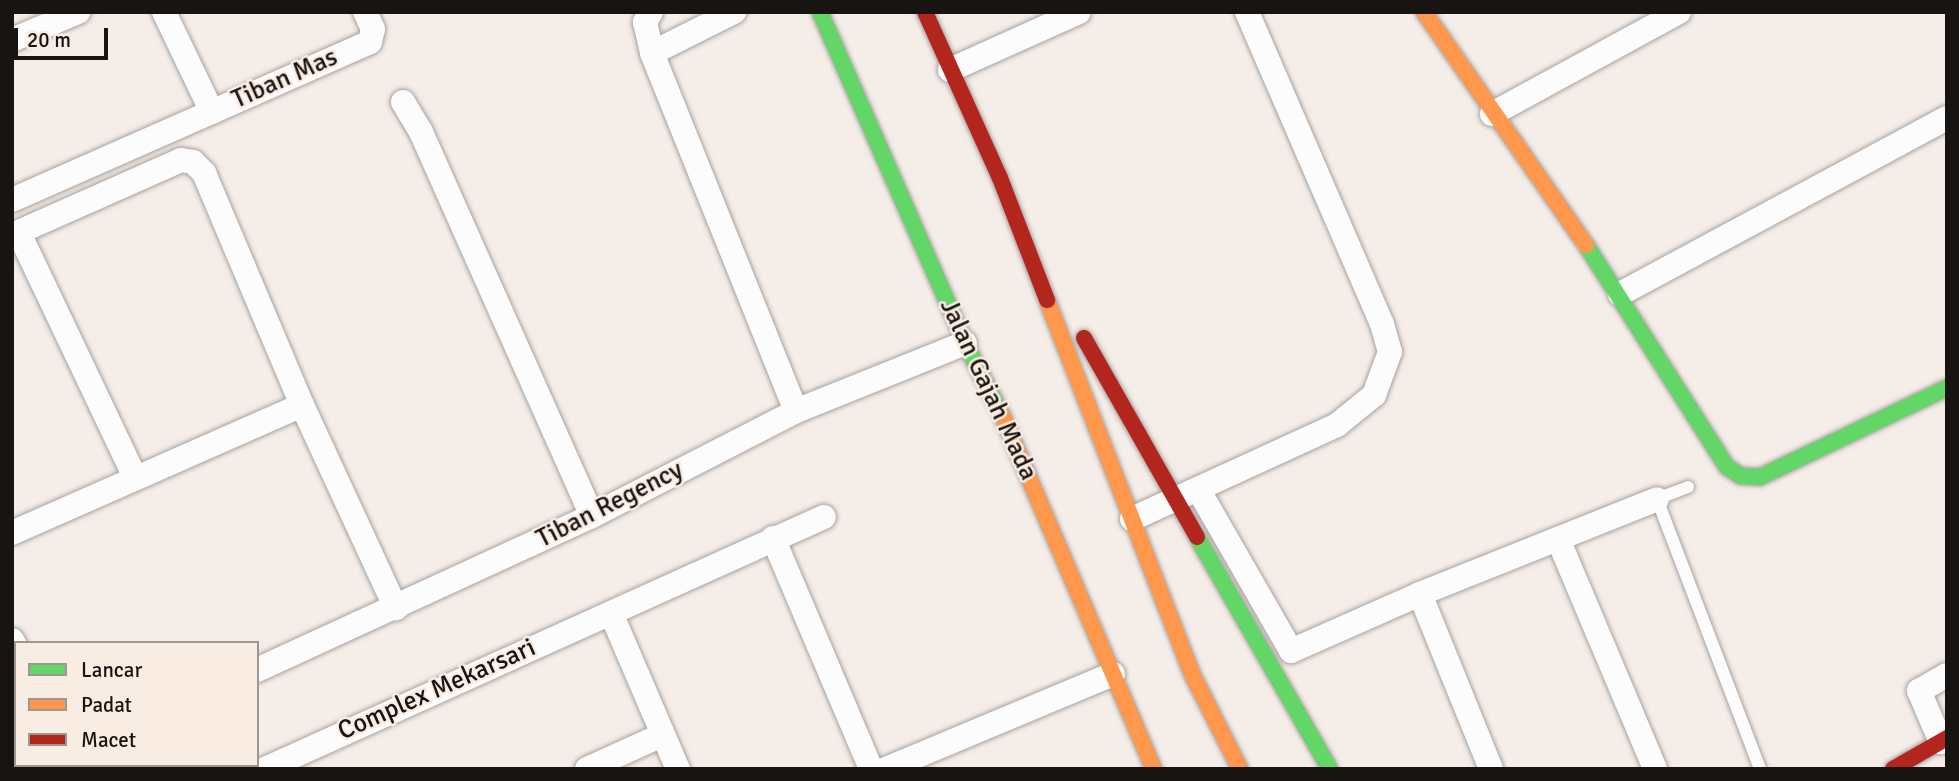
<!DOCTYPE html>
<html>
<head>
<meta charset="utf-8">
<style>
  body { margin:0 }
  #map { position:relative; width:1959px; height:781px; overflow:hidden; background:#f4ede8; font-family:Signika,sans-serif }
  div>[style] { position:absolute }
  .roads { filter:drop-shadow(0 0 2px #a8a29e) drop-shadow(0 0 2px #a8a29e) }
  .lane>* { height:12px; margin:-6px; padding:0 6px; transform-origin:6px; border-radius:6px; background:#fdfcfc }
  .street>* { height:24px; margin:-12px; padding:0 12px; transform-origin:12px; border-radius:12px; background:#fdfcfc }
  .fast>* { height:16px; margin:-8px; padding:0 8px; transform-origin:8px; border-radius:8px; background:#63d668 }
  .slow>* { height:16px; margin:-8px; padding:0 8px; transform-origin:8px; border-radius:8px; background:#ff974d }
  .jam>* { height:16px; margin:-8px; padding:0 8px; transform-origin:8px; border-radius:8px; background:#b3261e }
  span { translate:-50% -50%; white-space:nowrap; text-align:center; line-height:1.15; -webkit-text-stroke:5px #f9ece3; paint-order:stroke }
  .street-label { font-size:26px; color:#181411 }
  .frame { position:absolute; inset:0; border:14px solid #181411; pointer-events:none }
  .legend { position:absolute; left:14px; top:641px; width:245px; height:126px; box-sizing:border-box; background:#f9ece3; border:2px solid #9f968f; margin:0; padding:9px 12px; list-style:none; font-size:21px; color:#181411 }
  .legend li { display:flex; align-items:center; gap:14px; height:35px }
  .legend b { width:35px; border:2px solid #9f968f }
  .scale { position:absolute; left:14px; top:28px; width:94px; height:32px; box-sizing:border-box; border:4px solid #181411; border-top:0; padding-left:9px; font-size:21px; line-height:24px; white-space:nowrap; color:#181411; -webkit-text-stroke:5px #f9ece3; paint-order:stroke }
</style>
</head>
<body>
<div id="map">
  <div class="roads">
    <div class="lane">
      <div style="left:1688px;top:487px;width:33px;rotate:159deg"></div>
      <div style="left:1657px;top:499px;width:289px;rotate:69.1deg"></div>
    </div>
    <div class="street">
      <div style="left:164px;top:12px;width:111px;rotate:64.4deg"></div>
      <div style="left:651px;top:12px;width:12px;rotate:121deg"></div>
      <div style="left:645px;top:22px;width:32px;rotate:77deg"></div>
      <div style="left:652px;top:53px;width:386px;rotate:68.1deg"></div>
      <div style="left:12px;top:40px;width:72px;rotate:-23deg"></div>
      <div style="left:652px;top:53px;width:92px;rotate:-26.6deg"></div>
      <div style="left:950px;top:70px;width:141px;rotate:-24.2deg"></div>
      <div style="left:403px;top:102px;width:35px;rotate:59deg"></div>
      <div style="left:421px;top:132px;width:420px;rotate:66deg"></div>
      <div style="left:1492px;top:114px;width:213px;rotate:-28.6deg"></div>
      <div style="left:12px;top:200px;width:391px;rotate:-23.8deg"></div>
      <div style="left:370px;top:42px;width:13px;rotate:-77deg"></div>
      <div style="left:373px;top:29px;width:19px;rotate:-115deg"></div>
      <div style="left:19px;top:233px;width:270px;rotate:64.6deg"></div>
      <div style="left:12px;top:235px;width:185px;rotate:-23.9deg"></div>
      <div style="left:181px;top:160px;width:12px;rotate:9deg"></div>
      <div style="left:193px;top:162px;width:16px;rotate:45deg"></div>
      <div style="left:204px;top:173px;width:252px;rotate:67.1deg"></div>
      <div style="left:302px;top:405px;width:224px;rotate:65.2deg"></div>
      <div style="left:1620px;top:294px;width:371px;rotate:-28.3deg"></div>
      <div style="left:1198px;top:489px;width:187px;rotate:60.1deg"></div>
      <div style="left:1291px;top:651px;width:141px;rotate:-23.8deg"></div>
      <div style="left:1420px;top:594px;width:255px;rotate:-21.8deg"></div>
      <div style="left:1132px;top:519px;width:226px;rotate:-24.6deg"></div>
      <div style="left:1337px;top:425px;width:48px;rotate:-39deg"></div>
      <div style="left:1374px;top:395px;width:46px;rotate:-69.6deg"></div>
      <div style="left:1390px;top:352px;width:29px;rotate:-106deg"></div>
      <div style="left:1382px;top:324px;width:340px;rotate:-113.4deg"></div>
      <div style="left:12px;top:533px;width:317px;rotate:-23.8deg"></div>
      <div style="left:773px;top:538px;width:251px;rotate:67deg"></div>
      <div style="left:1558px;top:539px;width:250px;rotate:67.1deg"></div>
      <div style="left:1420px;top:594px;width:189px;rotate:67.9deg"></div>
      <div style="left:611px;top:613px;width:170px;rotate:66.8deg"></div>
      <div style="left:12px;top:640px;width:8px;rotate:60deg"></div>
      <div style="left:257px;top:670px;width:369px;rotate:-24.7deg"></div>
      <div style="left:592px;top:516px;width:229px;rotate:-27.2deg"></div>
      <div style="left:796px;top:411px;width:182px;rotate:-21.9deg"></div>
      <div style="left:1941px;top:742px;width:56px;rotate:-113.3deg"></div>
      <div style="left:1919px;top:691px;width:32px;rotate:-30deg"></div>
      <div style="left:37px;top:769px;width:9px;rotate:-27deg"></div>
      <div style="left:265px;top:769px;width:613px;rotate:-24.27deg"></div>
      <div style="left:587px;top:769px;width:82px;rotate:-24.4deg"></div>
      <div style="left:886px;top:769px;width:246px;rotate:-22.7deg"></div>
    </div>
    <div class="fast">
      <div style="left:820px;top:12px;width:361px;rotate:66.3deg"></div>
      <div style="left:965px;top:343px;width:81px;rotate:62.8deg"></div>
      <div style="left:1586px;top:245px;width:263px;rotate:57.6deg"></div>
      <div style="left:1727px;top:467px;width:17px;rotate:33deg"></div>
      <div style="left:1741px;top:476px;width:19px;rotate:3deg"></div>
      <div style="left:1760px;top:477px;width:207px;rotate:-25.5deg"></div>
      <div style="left:1197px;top:537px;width:267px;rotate:60.2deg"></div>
    </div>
    <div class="slow">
      <div style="left:1424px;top:12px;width:284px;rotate:55.2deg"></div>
      <div style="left:1047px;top:300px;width:401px;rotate:68.8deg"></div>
      <div style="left:1192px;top:674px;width:106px;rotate:63.2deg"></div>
      <div style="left:1002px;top:415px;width:385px;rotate:66.8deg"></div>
    </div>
    <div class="jam">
      <div style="left:925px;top:12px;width:182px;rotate:65.7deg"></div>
      <div style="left:1000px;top:178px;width:131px;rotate:68.9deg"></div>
      <div style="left:1084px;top:338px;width:229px;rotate:60.4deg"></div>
      <div style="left:1893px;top:769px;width:62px;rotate:-29.9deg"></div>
    </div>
  </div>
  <div class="street-label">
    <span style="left:285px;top:79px;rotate:-24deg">Tiban Mas</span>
    <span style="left:988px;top:390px;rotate:65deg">Jalan Gajah Mada</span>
    <span style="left:610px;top:505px;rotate:-27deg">Tiban Regency</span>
    <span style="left:437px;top:690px;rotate:-24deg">Complex Mekarsari</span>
  </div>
  <div class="frame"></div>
  <ul class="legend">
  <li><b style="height:9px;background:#63d668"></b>Lancar</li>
  <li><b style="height:9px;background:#ff974d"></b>Padat</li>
  <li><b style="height:9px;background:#b3261e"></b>Macet</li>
  </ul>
  <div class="scale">20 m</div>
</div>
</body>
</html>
